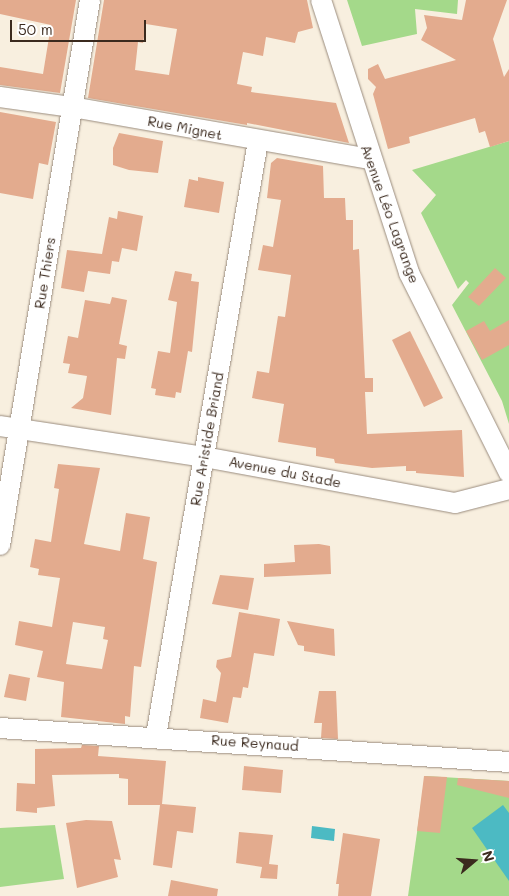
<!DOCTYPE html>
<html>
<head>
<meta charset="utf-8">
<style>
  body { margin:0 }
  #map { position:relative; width:509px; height:896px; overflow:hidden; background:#f8efdf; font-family:Mali,sans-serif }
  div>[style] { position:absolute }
  .green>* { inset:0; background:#a4d98a }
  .water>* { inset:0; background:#4cbac3 }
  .building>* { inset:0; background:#e3ab8e }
  .roads { filter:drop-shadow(0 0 1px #9a8c7e) drop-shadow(0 0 1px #9a8c7e) }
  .minor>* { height:20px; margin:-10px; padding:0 10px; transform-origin:10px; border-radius:10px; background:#fff }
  span { translate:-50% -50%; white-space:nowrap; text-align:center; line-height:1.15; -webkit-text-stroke:4px #fff; paint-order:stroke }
  .street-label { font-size:14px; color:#3b2a1e }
  .north { position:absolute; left:449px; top:836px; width:50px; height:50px; -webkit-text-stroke:4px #fff; paint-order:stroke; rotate:72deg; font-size:14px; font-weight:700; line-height:20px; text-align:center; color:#3b2a1e }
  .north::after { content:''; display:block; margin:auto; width:18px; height:22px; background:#3b2a1e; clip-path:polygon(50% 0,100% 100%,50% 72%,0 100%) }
  .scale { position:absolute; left:10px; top:20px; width:136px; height:22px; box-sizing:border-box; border:2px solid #3b2a1e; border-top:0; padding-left:6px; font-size:15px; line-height:18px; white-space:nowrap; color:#3b2a1e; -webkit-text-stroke:4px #fff; paint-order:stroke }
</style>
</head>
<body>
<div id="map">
  <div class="green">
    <div style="clip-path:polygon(347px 0,458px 0,457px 14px,415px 9px,417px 34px,362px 46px)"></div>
    <div style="clip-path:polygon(509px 141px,509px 424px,502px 401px,452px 305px,469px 283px,466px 280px,458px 289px,421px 213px,436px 195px,412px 170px)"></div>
    <div style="clip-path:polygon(425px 776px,509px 781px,509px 896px,408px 896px)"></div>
    <div style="clip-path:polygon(55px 825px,64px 879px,0 887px,0 828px)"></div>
  </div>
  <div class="water">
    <div style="clip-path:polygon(503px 805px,509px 813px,509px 881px,472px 828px)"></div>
    <div style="clip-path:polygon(312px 826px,335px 829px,334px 841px,311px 838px)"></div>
  </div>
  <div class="building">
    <div style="clip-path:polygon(0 0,76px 0,60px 93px,0 85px,0 67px,43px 74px,51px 25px,0 14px)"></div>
    <div style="clip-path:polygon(evenodd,104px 0,307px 0,313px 28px,298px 32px,295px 43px,266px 37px,263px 56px,243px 52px,237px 84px,252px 87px,251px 92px,336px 103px,349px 143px,247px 123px,247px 125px,88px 98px,104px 0,146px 24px,177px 29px,169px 75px,135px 70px,138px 42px,143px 43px,146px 24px)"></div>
    <div style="clip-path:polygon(466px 0,507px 0,493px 39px,504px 77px,509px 69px,509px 141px,490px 147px,485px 131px,479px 133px,475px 118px,409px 137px,410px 143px,388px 149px,373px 94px,376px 87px,368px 79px,368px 69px,378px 64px,385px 79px,456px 60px,421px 40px,427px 28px,424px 15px,462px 20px)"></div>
    <div style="clip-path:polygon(0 112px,56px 122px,48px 165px,39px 163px,33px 199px,0 193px)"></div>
    <div style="clip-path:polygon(119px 133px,163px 141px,158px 173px,129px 170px,113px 165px,113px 148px)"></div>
    <div style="clip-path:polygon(277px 158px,323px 166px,324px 198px,345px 198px,346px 220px,353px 220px,353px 250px,359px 249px,365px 378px,373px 378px,373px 392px,365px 392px,367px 434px,462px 430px,464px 477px,416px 473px,416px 471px,406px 471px,406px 466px,372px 468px,335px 463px,334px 459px,316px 456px,316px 448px,278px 442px,284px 404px,252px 398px,257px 371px,269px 373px,278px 316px,285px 317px,291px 275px,258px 270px,263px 245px,273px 247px,281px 200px,267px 198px,271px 163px)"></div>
    <div style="clip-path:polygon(198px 177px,224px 182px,219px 213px,184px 207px,189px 179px,198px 181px)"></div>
    <div style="clip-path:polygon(118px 211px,143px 216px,137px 251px,122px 248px,119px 262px,112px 261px,110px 274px,88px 271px,84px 292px,61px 288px,67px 250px,102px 254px,109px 217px,117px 219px)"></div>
    <div style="clip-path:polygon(495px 268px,506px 278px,479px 306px,468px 297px)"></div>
    <div style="clip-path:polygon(175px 271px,192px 274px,191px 281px,199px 282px,192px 352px,188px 351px,181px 393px,176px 392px,175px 398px,155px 395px,156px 389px,151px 388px,158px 351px,170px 353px,177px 302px,168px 300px)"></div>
    <div style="clip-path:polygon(112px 297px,127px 300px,119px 344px,127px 346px,125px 359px,117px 358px,111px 415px,71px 408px,83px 398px,87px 376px,68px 373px,70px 364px,63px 363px,68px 336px,78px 338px,85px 300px,110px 304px)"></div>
    <div style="clip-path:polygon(509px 320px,509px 345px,482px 360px,466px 331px,484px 321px,490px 331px)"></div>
    <div style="clip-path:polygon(410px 331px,443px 398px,424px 407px,392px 340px)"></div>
    <div style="clip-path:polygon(evenodd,58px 464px,100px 468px,84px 544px,120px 551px,126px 513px,150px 517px,143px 559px,157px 562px,141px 667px,134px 666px,130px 717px,125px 716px,125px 724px,61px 717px,64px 682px,37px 677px,43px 651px,15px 645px,19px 621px,52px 627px,60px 578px,38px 575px,39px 569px,30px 567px,35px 539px,51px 542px,59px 489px,54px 488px,58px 464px,73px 622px,105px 627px,103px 639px,108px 640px,102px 669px,66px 664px,73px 622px)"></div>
    <div style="clip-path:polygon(319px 544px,330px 546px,331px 574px,264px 577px,264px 564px,295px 562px,294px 545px)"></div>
    <div style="clip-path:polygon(220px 575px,254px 578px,248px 610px,212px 604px)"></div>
    <div style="clip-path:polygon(239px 612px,280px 619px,274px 656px,254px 653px,248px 688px,243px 687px,241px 698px,233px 697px,228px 723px,200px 718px,203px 699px,216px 702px,221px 673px,216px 667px,217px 660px,231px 657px)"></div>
    <div style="clip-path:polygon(287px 621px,334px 629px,335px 656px,304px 651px,304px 646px,298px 645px)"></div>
    <div style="clip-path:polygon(9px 674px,30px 678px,26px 701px,4px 697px)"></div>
    <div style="clip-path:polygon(319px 691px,336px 691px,338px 739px,321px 738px,322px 723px,314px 723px)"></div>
    <div style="clip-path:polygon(82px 745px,99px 746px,98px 756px,166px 761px,162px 804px,196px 807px,193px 833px,177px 831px,172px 868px,153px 865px,160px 805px,128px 805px,128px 779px,119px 778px,119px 774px,52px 775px,55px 806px,37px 808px,37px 813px,16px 811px,17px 783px,35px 784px,35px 749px,81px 748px)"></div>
    <div style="clip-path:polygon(244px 766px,283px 770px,281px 793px,242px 790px)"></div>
    <div style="clip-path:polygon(424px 776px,447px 777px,440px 833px,417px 831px)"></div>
    <div style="clip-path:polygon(458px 778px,509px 781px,509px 798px,457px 785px)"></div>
    <div style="clip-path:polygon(86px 820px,112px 821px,121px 860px,114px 859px,118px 877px,77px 888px,66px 823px)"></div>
    <div style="clip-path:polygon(239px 832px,273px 835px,269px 864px,278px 865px,277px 879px,260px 878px,262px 867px,236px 863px)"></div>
    <div style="clip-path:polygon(343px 833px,380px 839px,371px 896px,338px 896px,339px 884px,336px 884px)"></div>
    <div style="clip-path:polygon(171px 880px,218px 889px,217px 896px,168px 896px)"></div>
  </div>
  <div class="roads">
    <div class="minor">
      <div style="left:321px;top:0;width:287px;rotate:72.1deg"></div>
      <div style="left:409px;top:273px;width:224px;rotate:63.4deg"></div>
      <div style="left:0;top:97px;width:73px;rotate:7.9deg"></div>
      <div style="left:72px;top:107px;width:303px;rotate:9.9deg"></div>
      <div style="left:0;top:426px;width:206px;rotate:8.6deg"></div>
      <div style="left:204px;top:457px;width:255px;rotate:10.4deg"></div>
      <div style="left:455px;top:503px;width:56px;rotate:-14.5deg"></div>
      <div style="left:0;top:545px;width:552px;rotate:-80.62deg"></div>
      <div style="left:0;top:728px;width:510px;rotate:3.82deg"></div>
      <div style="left:156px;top:736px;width:604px;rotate:-80.27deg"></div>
    </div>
  </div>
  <div class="street-label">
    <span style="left:185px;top:128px;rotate:11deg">Rue Mignet</span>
    <span style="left:390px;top:214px;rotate:70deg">Avenue Léo Lagrange</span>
    <span style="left:45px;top:273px;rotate:-81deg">Rue Thiers</span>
    <span style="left:207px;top:439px;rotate:-80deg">Rue Aristide Briand</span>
    <span style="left:285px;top:472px;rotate:11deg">Avenue du Stade</span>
    <span style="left:255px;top:743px;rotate:4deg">Rue Reynaud</span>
  </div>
  <div class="north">N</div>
  <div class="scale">50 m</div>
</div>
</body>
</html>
